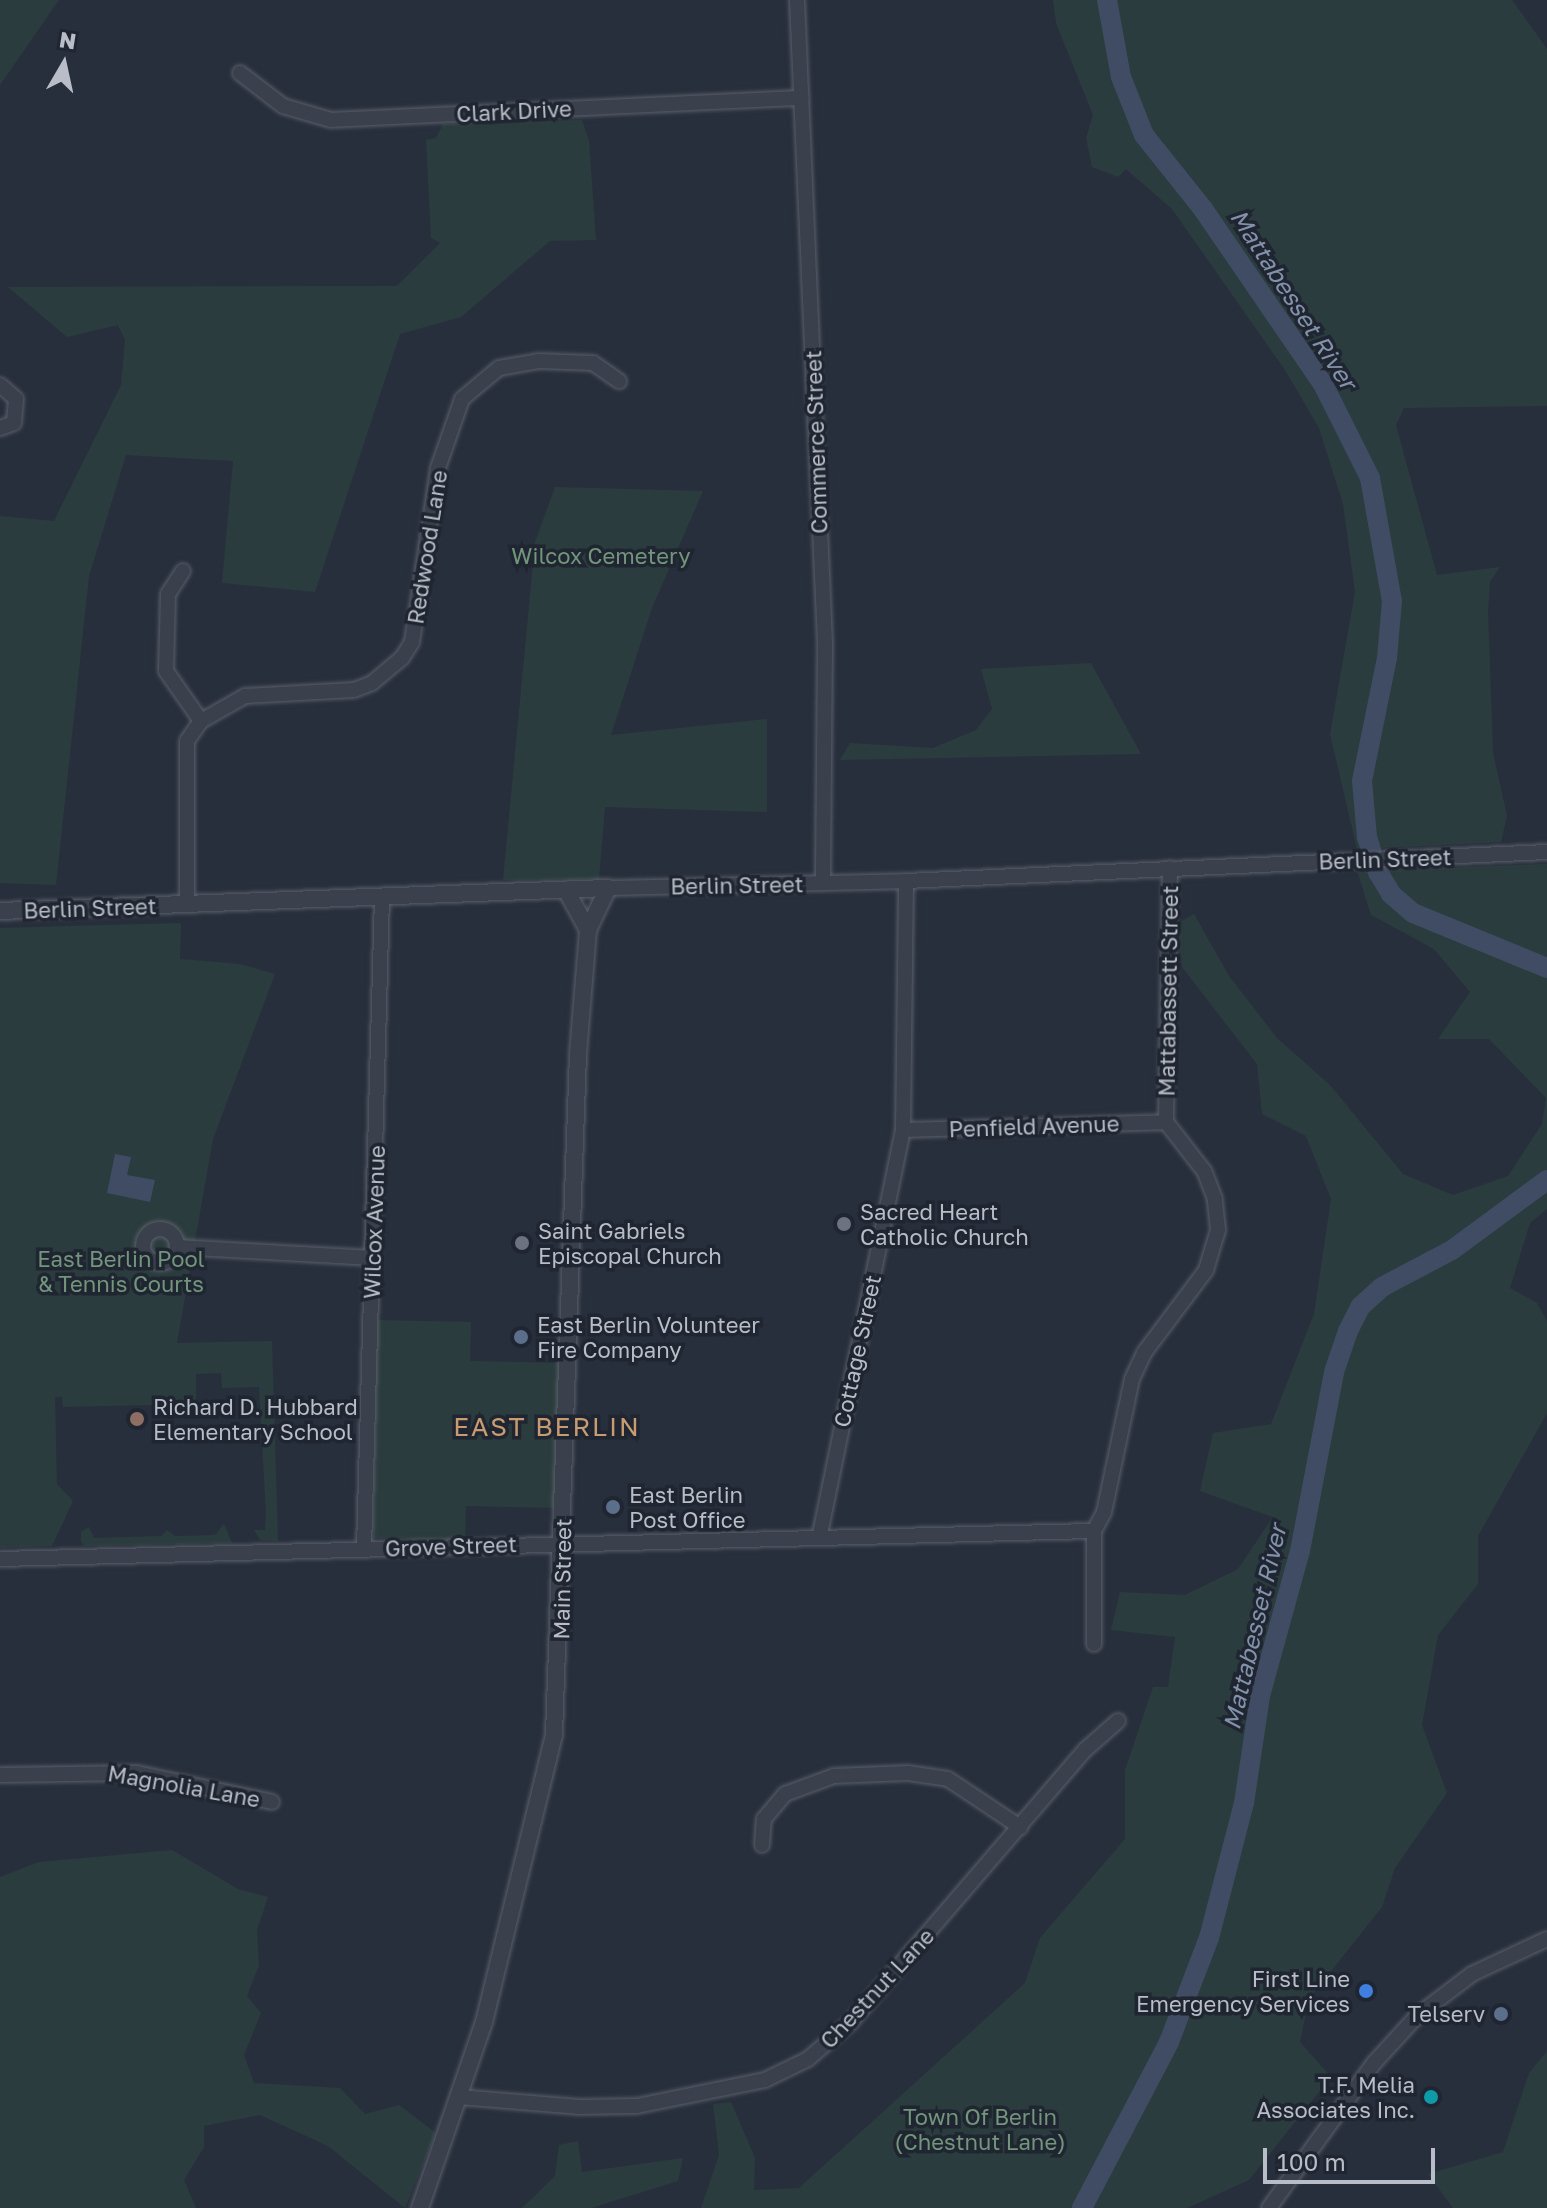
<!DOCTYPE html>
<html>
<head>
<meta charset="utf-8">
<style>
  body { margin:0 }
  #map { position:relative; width:1547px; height:2208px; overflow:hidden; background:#282f3c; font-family:"Golos Text",sans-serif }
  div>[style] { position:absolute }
  .green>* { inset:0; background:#2b3c3e }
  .water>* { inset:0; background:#404c63 }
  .river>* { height:20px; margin:-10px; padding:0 10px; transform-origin:10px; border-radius:10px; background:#404c63 }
  .roads { filter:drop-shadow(0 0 2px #595f6a) drop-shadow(0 0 2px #595f6a) }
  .minor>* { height:14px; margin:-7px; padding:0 7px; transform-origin:7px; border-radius:7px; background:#3b414c }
  .minor>.ring { margin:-7px; padding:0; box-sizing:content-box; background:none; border:14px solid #3b414c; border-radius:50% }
  .tertiary>* { height:16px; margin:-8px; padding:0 8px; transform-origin:8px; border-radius:8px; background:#3b414c }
  .dots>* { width:22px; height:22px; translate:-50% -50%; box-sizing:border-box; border:4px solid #202631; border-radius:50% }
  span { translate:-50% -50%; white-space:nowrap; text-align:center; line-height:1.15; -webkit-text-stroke:7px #202631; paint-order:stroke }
  .street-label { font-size:22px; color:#b8bdc7 }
  .park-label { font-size:22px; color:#72957c }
  .poi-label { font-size:22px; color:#b8bdc7 }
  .left { translate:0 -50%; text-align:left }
  .right { translate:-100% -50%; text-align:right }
  .water-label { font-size:24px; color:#8392ab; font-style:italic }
  .quarter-label { font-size:26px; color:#c89c72; letter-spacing:2px }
  .north { position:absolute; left:24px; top:24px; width:80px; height:80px; -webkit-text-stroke:6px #202631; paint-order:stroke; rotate:9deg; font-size:22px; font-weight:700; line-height:32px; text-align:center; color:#b8bdc7 }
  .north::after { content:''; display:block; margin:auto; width:28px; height:36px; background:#b8bdc7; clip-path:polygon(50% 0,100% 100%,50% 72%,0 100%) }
  .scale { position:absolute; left:1263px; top:2148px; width:172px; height:36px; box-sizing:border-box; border:4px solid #b8bdc7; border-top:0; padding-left:10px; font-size:24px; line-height:28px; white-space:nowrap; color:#b8bdc7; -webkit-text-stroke:6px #202631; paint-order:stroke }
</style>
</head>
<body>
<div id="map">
  <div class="green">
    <div style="clip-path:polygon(0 0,59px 0,0 85px)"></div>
    <div style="clip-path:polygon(1053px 0,1512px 0,1547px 49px,1547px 406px,1404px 408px,1396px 425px,1437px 575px,1500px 567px,1490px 582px,1488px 610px,1493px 753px,1507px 816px,1501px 842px,1357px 849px,1330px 734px,1355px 592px,1343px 504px,1319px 428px,1285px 370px,1172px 209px,1126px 169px,1118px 177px,1092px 167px,1086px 138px,1093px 115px,1056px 23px)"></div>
    <div style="clip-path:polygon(582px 120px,589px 141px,596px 240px,550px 241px,461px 317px,400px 334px,315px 592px,222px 583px,233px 461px,126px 455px,89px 576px,56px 885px,0 883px,0 516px,54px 521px,121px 385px,125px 340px,118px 325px,67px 337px,8px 287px,397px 286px,440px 243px,431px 238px,426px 140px,436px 138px,443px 124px)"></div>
    <div style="clip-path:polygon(555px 487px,703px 491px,652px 608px,611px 735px,767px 719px,767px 812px,605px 807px,599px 879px,503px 880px,535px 542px)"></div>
    <div style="clip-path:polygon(1091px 663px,1141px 754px,840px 760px,850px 743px,933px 748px,976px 730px,992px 709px,981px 669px)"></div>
    <div style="clip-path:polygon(1547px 864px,1547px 1209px,1530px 1223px,1510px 1288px,1537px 1303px,1547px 1321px,1547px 1413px,1478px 1536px,1478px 1584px,1438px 1635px,1422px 1725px,1447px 1793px,1395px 1868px,1382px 1907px,1309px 1999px,1300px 2042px,1331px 2077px,1249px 2180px,1187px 2208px,701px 2208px,719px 2155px,713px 2104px,731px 2102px,755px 2158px,754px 2190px,799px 2188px,1025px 1983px,1040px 1938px,1125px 1839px,1125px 1770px,1153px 1687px,1168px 1687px,1175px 1637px,1111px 1630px,1120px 1592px,1185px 1595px,1238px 1569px,1273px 1517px,1200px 1491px,1213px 1433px,1271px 1424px,1314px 1314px,1331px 1199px,1306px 1136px,1262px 1114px,1257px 1064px,1182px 967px,1178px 923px,1194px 914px,1229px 976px,1277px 1038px,1330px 1085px,1403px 1174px,1453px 1195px,1508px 1176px,1542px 1124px,1546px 1098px,1489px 1039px,1438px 1039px,1470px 992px,1434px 949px,1371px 915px,1357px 871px)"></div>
    <div style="clip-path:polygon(181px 923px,180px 959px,240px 964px,275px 974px,213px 1139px,177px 1343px,272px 1341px,278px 1541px,260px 1540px,254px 1530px,265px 1530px,266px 1515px,259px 1387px,222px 1388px,221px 1373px,196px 1374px,196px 1404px,63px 1407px,62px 1397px,55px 1397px,57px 1484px,73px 1501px,52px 1546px,0 1548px,0 928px)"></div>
    <div style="clip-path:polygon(377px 1320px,471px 1322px,470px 1361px,564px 1363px,561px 1508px,466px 1506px,465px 1540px,373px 1538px)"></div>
    <div style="clip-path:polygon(224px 1524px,232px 1543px,84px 1546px,81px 1541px,81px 1532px,89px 1527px,94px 1538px,161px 1536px,167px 1530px,175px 1536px,215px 1535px)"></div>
    <div style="clip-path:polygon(172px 1850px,238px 1889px,268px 1897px,257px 1930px,259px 1965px,247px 1996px,261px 2013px,244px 2055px,254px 2083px,340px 2088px,365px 2114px,399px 2105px,436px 2133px,405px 2208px,328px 2146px,260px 2115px,204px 2126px,204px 2147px,184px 2180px,196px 2208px,0 2208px,0 1877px,39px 1862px)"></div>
    <div style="clip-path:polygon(1547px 2051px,1547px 2208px,1453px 2208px,1428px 2174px,1503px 2152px,1529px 2073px)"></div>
    <div style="clip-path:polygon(578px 2141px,582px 2172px,683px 2158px,678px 2181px,591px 2208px,522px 2208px,555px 2176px,559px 2145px)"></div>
  </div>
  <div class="water">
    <div style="clip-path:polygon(115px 1154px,131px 1157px,127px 1175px,155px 1180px,150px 1202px,107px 1193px)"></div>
  </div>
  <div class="river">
    <div style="left:1107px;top:0;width:78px;rotate:79.7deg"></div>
    <div style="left:1121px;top:77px;width:62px;rotate:68.4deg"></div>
    <div style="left:1144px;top:135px;width:95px;rotate:51.4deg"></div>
    <div style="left:1203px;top:209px;width:212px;rotate:55.6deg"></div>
    <div style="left:1323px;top:384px;width:105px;rotate:63.4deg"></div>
    <div style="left:1370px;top:478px;width:125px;rotate:79.9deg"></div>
    <div style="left:1392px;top:601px;width:57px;rotate:95deg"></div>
    <div style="left:1387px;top:658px;width:126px;rotate:101.5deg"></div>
    <div style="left:1362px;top:781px;width:56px;rotate:84.9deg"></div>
    <div style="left:1367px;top:837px;width:37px;rotate:73deg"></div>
    <div style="left:1378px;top:872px;width:26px;rotate:59deg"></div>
    <div style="left:1391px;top:894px;width:29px;rotate:41deg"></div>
    <div style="left:1413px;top:913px;width:145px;rotate:22.3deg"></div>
    <div style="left:1082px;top:2208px;width:187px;rotate:-62.3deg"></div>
    <div style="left:1169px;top:2042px;width:111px;rotate:-69deg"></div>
    <div style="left:1209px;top:1938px;width:139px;rotate:-75.5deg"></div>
    <div style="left:1244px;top:1803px;width:108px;rotate:-81.5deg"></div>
    <div style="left:1260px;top:1696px;width:150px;rotate:-74.6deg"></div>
    <div style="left:1300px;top:1551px;width:182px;rotate:-79.2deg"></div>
    <div style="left:1334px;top:1372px;width:43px;rotate:-71.1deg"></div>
    <div style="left:1348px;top:1331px;width:28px;rotate:-63deg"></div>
    <div style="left:1361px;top:1306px;width:28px;rotate:-42deg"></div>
    <div style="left:1382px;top:1287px;width:79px;rotate:-27.9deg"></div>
    <div style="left:1452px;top:1250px;width:118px;rotate:-36.4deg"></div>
  </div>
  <div class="roads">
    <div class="minor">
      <div style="left:797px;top:0;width:646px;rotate:87.51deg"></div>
      <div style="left:825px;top:645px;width:238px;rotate:90.5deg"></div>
      <div style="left:240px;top:73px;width:54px;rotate:37.5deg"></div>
      <div style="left:283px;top:106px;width:50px;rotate:16.3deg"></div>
      <div style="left:331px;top:120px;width:471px;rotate:-2.7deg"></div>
      <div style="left:0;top:385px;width:21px;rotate:41deg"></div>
      <div style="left:16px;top:399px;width:24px;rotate:95deg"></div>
      <div style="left:14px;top:423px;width:15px;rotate:160deg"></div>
      <div style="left:183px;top:571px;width:27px;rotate:123deg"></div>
      <div style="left:168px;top:594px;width:77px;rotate:91.5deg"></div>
      <div style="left:166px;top:671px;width:61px;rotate:55deg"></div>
      <div style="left:608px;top:888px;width:298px;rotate:-1.3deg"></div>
      <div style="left:906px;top:881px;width:642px;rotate:-2.59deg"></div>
      <div style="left:187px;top:904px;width:163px;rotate:-90deg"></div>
      <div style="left:187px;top:741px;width:24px;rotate:-55deg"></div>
      <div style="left:201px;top:721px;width:51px;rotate:-29.6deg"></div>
      <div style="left:245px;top:696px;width:109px;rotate:-3.2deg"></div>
      <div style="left:354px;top:690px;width:19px;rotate:-21deg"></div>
      <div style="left:372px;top:683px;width:39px;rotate:-40deg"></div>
      <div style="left:402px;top:658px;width:19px;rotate:-58deg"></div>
      <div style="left:412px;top:642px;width:176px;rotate:-81.5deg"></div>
      <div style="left:438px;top:468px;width:73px;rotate:-70.8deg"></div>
      <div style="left:462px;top:399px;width:48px;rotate:-40deg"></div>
      <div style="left:499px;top:368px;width:40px;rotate:-10deg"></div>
      <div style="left:538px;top:361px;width:55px;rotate:2.1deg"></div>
      <div style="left:593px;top:363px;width:32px;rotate:35deg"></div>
      <div style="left:903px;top:1130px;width:263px;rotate:-1.7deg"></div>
      <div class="ring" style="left:143px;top:1229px;width:20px;height:20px"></div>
      <div style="left:177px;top:1247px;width:196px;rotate:3.2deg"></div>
      <div style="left:820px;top:1534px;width:412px;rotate:-78.4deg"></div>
      <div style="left:903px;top:1130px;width:249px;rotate:-89.3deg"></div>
      <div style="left:364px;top:1549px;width:653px;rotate:-88.42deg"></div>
      <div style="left:0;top:1559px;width:1094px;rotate:-1.47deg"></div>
      <div style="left:1094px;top:1644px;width:113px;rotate:-90deg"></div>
      <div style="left:1094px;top:1531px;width:21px;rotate:-62deg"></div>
      <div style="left:1104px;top:1512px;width:136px;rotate:-78.1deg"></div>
      <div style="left:1132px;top:1379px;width:29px;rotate:-65deg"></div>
      <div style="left:1144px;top:1353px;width:104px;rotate:-53.2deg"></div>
      <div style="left:1206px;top:1270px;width:42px;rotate:-73.3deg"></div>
      <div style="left:1218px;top:1230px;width:31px;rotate:-96deg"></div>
      <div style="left:1215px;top:1199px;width:30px;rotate:-111deg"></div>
      <div style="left:1204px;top:1171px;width:62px;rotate:-127.8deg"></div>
      <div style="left:1166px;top:1122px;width:254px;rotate:-89.1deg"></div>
      <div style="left:0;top:1775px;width:137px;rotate:-0.8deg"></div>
      <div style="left:137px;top:1773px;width:138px;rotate:12.1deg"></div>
      <div style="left:762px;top:1845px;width:26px;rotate:-86deg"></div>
      <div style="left:764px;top:1819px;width:33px;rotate:-50deg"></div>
      <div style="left:785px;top:1794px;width:52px;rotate:-20.2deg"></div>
      <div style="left:834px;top:1776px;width:74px;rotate:-2.3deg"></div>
      <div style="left:908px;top:1773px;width:40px;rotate:8.5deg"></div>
      <div style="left:948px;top:1779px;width:87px;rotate:33.7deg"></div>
      <div style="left:459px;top:2097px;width:121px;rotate:4.7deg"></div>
      <div style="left:580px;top:2107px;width:57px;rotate:-1deg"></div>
      <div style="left:637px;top:2106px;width:131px;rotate:-11.5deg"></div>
      <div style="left:765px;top:2080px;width:48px;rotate:-26deg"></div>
      <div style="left:808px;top:2059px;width:57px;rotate:-40.7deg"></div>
      <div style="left:851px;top:2022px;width:359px;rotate:-49.3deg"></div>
      <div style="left:1085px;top:1750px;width:44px;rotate:-41.3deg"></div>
      <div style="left:1269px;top:2208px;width:179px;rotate:-54.1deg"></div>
      <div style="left:1374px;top:2063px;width:65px;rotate:-47.5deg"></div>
      <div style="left:1418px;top:2015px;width:68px;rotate:-37.2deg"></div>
      <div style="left:1472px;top:1974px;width:83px;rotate:-25deg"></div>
    </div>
    <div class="tertiary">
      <div style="left:566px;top:890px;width:46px;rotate:61.2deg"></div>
      <div style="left:0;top:911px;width:608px;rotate:-2.17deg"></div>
      <div style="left:608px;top:888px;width:47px;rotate:115.5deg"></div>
      <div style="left:588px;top:930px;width:124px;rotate:94.6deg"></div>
      <div style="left:578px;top:1054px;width:681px;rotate:92.02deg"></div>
      <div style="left:554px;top:1735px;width:295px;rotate:103.7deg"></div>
      <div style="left:484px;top:2022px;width:197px;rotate:109deg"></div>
    </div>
  </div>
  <div class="dots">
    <div style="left:844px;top:1224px;background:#6b7280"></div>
    <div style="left:522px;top:1243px;background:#6b7280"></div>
    <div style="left:521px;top:1337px;background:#5c6f8a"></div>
    <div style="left:137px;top:1419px;background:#8d6e63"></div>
    <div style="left:613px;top:1507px;background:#5c6f8a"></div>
    <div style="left:1366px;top:1991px;background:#3f7fe0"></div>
    <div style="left:1501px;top:2014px;background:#5c6f8a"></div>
    <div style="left:1431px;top:2097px;background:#0f9aa8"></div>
  </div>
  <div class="street-label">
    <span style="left:514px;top:111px;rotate:-3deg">Clark Drive</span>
    <span style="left:816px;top:442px;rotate:-92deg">Commerce Street</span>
    <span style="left:427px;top:547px;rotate:-81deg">Redwood Lane</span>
    <span style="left:1385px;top:859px;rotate:-2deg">Berlin Street</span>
    <span style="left:737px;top:885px;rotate:-1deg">Berlin Street</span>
    <span style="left:90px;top:908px;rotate:-2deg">Berlin Street</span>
    <span style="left:1168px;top:991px;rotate:-89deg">Mattabassett Street</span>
    <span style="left:1034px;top:1126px;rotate:-2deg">Penfield Avenue</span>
    <span style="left:374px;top:1222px;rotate:-88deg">Wilcox Avenue</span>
    <span style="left:857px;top:1351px;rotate:-78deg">Cottage Street</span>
    <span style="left:451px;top:1546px;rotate:-2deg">Grove Street</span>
    <span style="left:562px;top:1579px;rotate:-89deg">Main Street</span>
    <span style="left:184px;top:1786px;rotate:10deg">Magnolia Lane</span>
    <span style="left:877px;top:1988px;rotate:-47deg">Chestnut Lane</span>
  </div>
  <div class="park-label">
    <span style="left:601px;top:556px">Wilcox Cemetery</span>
    <span style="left:121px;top:1271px">East Berlin Pool<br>&amp; Tennis Courts</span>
    <span style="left:980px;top:2129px">Town Of Berlin<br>(Chestnut Lane)</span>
  </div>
  <div class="poi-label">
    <span class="left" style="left:860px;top:1224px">Sacred Heart<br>Catholic Church</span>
    <span class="left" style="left:538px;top:1243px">Saint Gabriels<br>Episcopal Church</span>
    <span class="left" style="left:537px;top:1337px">East Berlin Volunteer<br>Fire Company</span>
    <span class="left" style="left:153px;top:1419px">Richard D. Hubbard<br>Elementary School</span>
    <span class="left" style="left:629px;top:1507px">East Berlin<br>Post Office</span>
    <span class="right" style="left:1350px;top:1991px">First Line<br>Emergency Services</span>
    <span class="right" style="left:1485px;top:2014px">Telserv</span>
    <span class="right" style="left:1415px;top:2097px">T.F. Melia<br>Associates Inc.</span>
  </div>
  <div class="water-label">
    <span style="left:1294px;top:299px;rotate:57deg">Mattabesset River</span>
    <span style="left:1254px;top:1627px;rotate:-77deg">Mattabesset River</span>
  </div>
  <div class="quarter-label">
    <span style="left:547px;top:1427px">EAST BERLIN</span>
  </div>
  <div class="north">N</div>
  <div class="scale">100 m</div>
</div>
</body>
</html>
